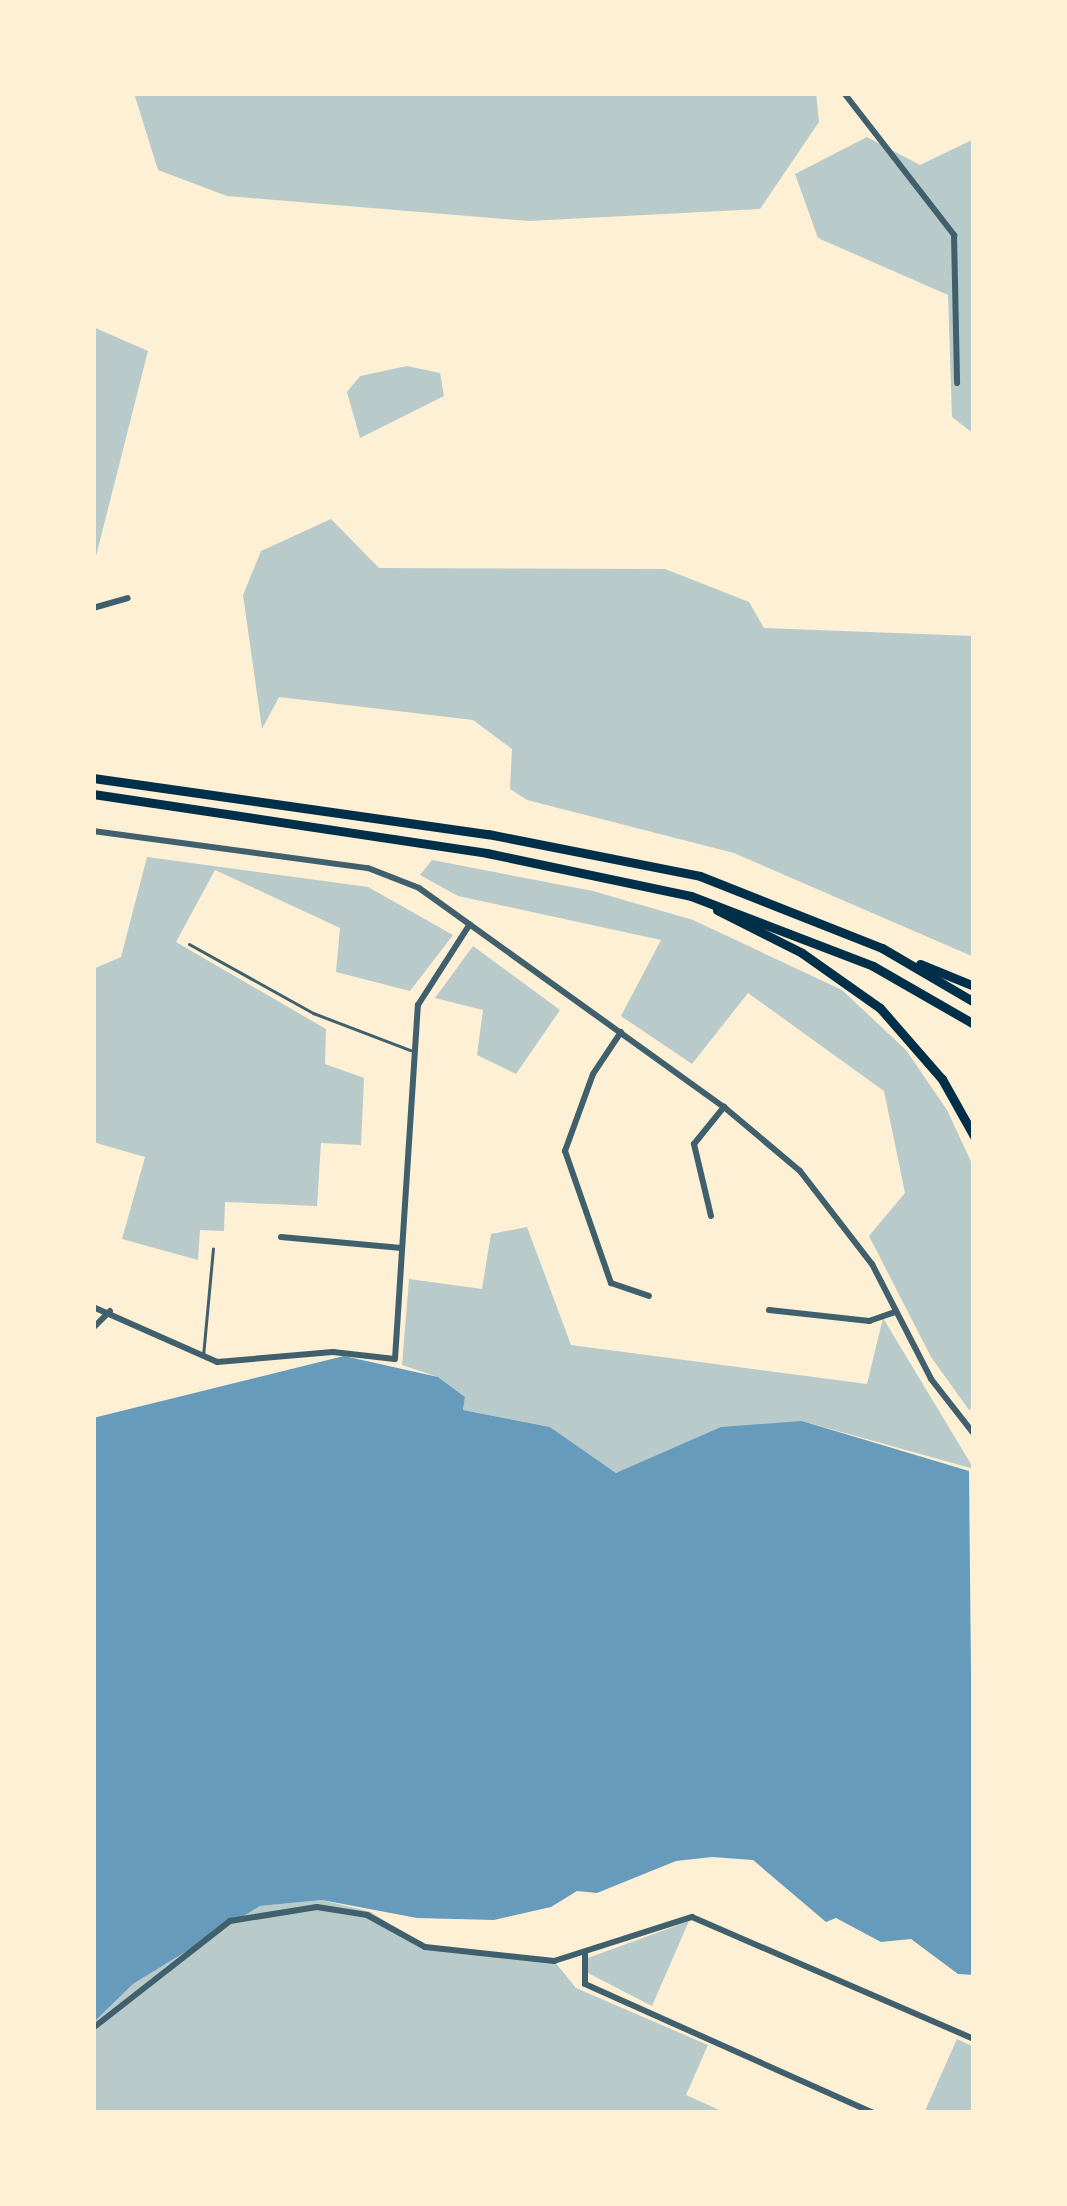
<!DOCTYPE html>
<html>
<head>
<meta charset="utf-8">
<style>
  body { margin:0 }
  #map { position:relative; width:1067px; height:2206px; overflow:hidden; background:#fdf0d5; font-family:"Asap Condensed",sans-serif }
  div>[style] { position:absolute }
  .green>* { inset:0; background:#b9caca }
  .water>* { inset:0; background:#669bbc }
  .service>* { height:3px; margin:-1.5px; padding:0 1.5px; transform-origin:1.5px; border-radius:1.5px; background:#3f606c }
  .minor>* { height:6px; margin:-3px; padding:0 3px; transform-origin:3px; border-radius:3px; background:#3f606c }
  .trunk>* { height:9px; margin:-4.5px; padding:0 4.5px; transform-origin:4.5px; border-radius:4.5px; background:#003049 }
  span { translate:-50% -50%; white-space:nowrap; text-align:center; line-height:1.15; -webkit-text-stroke:9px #fdf0d5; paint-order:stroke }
  .frame { position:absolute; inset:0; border:96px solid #fdf0d5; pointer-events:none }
</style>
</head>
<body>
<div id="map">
  <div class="green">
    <div style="clip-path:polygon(134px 93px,816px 93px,819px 122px,760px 209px,529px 221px,227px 196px,158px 170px)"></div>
    <div style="clip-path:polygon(867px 137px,920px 165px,974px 139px,974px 434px,952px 417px,948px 295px,818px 238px,795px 174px)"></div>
    <div style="clip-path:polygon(93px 327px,148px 351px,93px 568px)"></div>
    <div style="clip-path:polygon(407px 366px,440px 373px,444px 396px,360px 438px,347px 392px,360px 376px)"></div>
    <div style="clip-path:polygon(331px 519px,379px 568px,665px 569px,749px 602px,764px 628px,974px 636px,974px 957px,734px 853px,527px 800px,510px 789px,512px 749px,473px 720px,279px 697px,262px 729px,243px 595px,261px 551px)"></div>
    <div style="clip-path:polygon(147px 857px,368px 887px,453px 935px,410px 991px,336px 972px,340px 928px,215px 870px,176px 942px,326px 1029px,325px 1064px,364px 1078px,361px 1145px,321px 1143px,317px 1206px,225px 1202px,224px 1231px,200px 1230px,198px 1260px,122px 1239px,145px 1157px,93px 1142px,93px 969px,121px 957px)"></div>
    <div style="clip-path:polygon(432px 860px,593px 891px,693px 920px,842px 990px,906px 1050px,947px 1110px,974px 1168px,974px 1406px,969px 1410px,931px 1357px,869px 1236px,905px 1193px,884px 1091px,748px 993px,692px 1064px,621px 1016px,661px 940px,458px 896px,420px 875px)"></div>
    <div style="clip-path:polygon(473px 946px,560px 1010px,516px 1074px,477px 1055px,483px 1010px,435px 998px)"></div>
    <div style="clip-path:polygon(527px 1227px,571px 1345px,867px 1384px,883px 1318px,974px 1469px,802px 1421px,616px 1473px,550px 1427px,463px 1410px,465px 1397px,438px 1377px,402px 1365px,409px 1279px,482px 1289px,491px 1234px)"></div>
    <div style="clip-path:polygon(322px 1900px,371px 1912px,425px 1947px,554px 1961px,576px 1988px,708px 2045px,686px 2095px,726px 2113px,93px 2113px,93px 2023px,133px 1984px,260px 1906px)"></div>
    <div style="clip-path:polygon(689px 1921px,652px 2006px,584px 1971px,588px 1958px)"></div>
    <div style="clip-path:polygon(957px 2039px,974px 2047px,974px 2113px,924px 2113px)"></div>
  </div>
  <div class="water">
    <div style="clip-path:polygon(344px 1356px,438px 1377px,465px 1397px,463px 1410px,550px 1427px,616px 1473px,721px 1427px,802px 1421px,969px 1471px,974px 1975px,958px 1974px,911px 1939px,881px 1942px,836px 1918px,826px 1922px,753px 1860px,712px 1857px,676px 1861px,597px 1893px,577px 1891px,551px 1907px,494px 1920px,417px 1918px,322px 1900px,260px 1906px,133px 1984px,93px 2023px,93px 1418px)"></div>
  </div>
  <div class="service">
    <div style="left:189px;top:944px;width:142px;rotate:29.1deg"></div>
    <div style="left:313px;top:1013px;width:104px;rotate:20.9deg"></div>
    <div style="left:203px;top:1356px;width:108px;rotate:-84.7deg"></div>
  </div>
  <div class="minor">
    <div style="left:844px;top:93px;width:180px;rotate:52.2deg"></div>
    <div style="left:954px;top:235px;width:148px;rotate:88.8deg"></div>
    <div style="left:93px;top:608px;width:36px;rotate:-16deg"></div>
    <div style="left:93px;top:831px;width:277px;rotate:7.7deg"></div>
    <div style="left:368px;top:868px;width:55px;rotate:21.4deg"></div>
    <div style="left:419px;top:888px;width:375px;rotate:35.7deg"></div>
    <div style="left:724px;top:1107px;width:99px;rotate:40.1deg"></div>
    <div style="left:800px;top:1171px;width:118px;rotate:52.3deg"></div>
    <div style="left:872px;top:1264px;width:129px;rotate:62.8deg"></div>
    <div style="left:931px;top:1379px;width:70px;rotate:52deg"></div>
    <div style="left:621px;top:1032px;width:50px;rotate:123.7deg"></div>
    <div style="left:593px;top:1074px;width:82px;rotate:110deg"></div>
    <div style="left:565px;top:1151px;width:140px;rotate:70.8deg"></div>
    <div style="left:611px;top:1283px;width:40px;rotate:18.9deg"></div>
    <div style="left:711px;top:1216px;width:74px;rotate:-103.3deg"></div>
    <div style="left:694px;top:1144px;width:48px;rotate:-51deg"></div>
    <div style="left:281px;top:1237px;width:121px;rotate:5.2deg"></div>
    <div style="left:93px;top:1307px;width:136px;rotate:23.9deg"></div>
    <div style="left:217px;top:1362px;width:116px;rotate:-4.9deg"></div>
    <div style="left:333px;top:1352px;width:62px;rotate:6.4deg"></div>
    <div style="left:395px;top:1359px;width:355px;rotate:-86.3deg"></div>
    <div style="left:418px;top:1005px;width:96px;rotate:-57.3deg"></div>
    <div style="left:769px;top:1310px;width:101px;rotate:6.3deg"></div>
    <div style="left:869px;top:1321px;width:28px;rotate:-19deg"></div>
    <div style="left:93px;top:1328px;width:24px;rotate:-45deg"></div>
    <div style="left:585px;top:1952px;width:32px;rotate:90deg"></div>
    <div style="left:585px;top:1984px;width:316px;rotate:24.1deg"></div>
    <div style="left:93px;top:2028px;width:174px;rotate:-38deg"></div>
    <div style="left:230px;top:1921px;width:88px;rotate:-9.1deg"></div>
    <div style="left:317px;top:1907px;width:51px;rotate:9.1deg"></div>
    <div style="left:367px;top:1915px;width:66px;rotate:28.9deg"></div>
    <div style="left:425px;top:1947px;width:130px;rotate:6.2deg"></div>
    <div style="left:554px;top:1961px;width:145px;rotate:-17.7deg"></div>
    <div style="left:692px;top:1917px;width:307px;rotate:23.4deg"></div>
  </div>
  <div class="trunk">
    <div style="left:93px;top:778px;width:399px;rotate:8.1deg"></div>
    <div style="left:488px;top:834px;width:216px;rotate:11.2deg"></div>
    <div style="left:700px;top:876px;width:196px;rotate:21.6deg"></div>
    <div style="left:882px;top:948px;width:107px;rotate:30.4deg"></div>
    <div style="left:93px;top:794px;width:398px;rotate:8.5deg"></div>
    <div style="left:487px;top:853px;width:208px;rotate:11.9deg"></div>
    <div style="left:691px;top:896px;width:195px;rotate:21deg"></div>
    <div style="left:873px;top:966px;width:116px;rotate:29.9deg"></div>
    <div style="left:717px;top:910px;width:95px;rotate:26.8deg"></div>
    <div style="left:802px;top:953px;width:95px;rotate:35.2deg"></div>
    <div style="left:880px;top:1008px;width:94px;rotate:48.9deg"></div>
    <div style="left:942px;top:1079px;width:65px;rotate:60.7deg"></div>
    <div style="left:920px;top:964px;width:58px;rotate:22.2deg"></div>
  </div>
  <div class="frame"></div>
</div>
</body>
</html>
